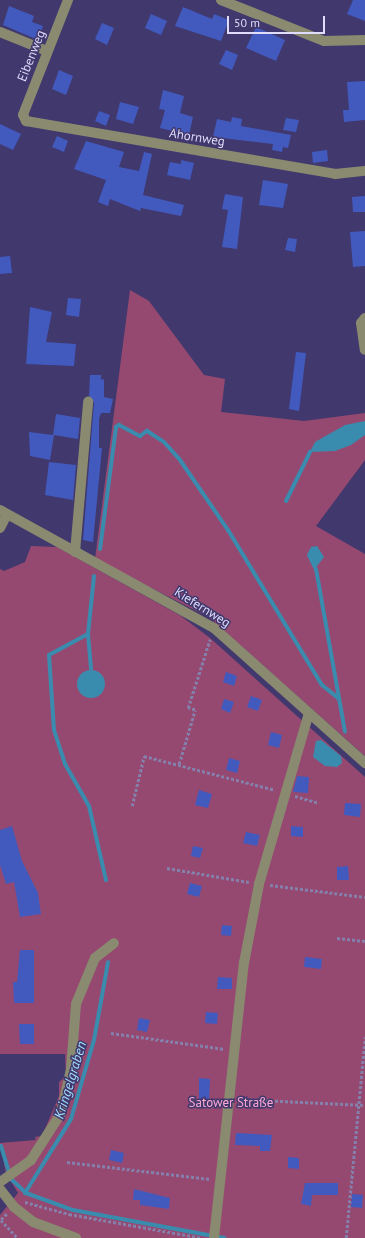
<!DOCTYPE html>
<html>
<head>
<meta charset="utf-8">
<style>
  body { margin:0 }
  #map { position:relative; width:365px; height:1238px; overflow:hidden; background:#41386d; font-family:"PT Sans",sans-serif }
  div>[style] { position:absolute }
  .green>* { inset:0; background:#964970 }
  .water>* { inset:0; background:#3a8caf }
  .round { border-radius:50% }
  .stream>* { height:4px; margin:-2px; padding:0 2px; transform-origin:2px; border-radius:2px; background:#3a8caf }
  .building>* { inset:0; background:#425abe }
  .path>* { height:2.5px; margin-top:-1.25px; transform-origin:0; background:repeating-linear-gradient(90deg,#857fab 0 3px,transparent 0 5px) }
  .minor>* { height:10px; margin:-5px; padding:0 5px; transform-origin:5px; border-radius:5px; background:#898a6f }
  span { translate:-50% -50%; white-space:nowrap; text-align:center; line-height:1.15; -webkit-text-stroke:3px #41386d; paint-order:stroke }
  .street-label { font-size:13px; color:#dfdcfc }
  .park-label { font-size:13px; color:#ffa9d2 }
  .water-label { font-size:14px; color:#a2dffd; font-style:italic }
  .scale { position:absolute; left:227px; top:16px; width:98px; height:18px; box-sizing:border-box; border:2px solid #dfdcfc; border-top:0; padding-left:5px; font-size:12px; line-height:14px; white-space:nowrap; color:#dfdcfc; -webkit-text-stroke:3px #41386d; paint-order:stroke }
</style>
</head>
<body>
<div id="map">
  <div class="green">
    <div style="clip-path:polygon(130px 290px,149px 301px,204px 375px,225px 379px,221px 412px,304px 421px,365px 413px,365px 460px,316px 526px,365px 554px,365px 756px,210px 618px,95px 559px)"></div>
    <div style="clip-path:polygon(31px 546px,57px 547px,181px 616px,210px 638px,365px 777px,365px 1238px,0 1238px,0 1215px,18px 1193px,6px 1173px,0 1143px,36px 1140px,35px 1137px,42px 1136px,59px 1096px,59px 1082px,66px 1076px,65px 1054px,0 1054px,0 569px,4px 571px,25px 562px)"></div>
  </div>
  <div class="water">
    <div style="clip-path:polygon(365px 421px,365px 435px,351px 445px,335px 451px,310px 452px,315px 442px,345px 425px)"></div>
    <div style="clip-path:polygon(317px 546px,324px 557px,314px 570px,307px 555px,311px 547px)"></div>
    <div class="round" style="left:77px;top:670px;width:28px;height:28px"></div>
    <div style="clip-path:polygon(321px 740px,341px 756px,342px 763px,337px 767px,325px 766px,313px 757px,316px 741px)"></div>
  </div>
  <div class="stream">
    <div style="left:286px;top:501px;width:55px;rotate:-63.9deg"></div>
    <div style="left:100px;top:549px;width:123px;rotate:-82.5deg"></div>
    <div style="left:116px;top:427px;width:4px;rotate:-34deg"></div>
    <div style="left:119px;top:425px;width:24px;rotate:28deg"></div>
    <div style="left:140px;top:436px;width:9px;rotate:-36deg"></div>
    <div style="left:147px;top:431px;width:20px;rotate:33deg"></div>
    <div style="left:164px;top:442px;width:24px;rotate:48deg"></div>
    <div style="left:180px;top:460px;width:85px;rotate:55.6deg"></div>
    <div style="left:228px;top:530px;width:181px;rotate:58.8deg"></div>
    <div style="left:322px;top:685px;width:22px;rotate:39deg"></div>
    <div style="left:316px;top:569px;width:165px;rotate:79.9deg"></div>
    <div style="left:94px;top:576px;width:58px;rotate:95.9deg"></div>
    <div style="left:88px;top:634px;width:44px;rotate:151.7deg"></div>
    <div style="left:49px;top:655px;width:75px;rotate:86.2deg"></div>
    <div style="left:54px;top:730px;width:36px;rotate:72deg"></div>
    <div style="left:65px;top:764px;width:48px;rotate:60.3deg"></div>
    <div style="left:89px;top:806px;width:76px;rotate:77.1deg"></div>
    <div style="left:88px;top:634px;width:35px;rotate:85deg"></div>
    <div style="left:1px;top:1146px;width:34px;rotate:73deg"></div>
    <div style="left:11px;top:1179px;width:21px;rotate:43deg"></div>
    <div style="left:26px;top:1193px;width:50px;rotate:19.9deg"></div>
    <div style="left:73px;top:1210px;width:154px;rotate:10.5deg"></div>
    <div style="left:25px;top:1193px;width:87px;rotate:-58.1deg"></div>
    <div style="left:71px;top:1119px;width:82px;rotate:-73.8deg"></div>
    <div style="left:94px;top:1040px;width:79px;rotate:-79.8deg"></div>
  </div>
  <div class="building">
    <div style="clip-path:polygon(353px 0,365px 0,365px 21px,347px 14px)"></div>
    <div style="clip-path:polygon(9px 6px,34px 16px,32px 22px,43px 26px,38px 40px,3px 25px)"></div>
    <div style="clip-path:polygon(183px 7px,212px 19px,214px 14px,229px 20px,221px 41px,175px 26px)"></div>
    <div style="clip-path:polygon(151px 14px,167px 21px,161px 35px,145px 28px)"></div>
    <div style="clip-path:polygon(102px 23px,114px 28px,107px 45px,95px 39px)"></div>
    <div style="clip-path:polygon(256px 27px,285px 40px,276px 61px,246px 48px)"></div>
    <div style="clip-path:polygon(226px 50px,238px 55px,232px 70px,219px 64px)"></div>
    <div style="clip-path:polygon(59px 70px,73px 76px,66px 95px,52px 89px)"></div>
    <div style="clip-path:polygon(365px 81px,365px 120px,344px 122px,343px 110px,349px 110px,347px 82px)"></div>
    <div style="clip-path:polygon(163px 90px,184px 96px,180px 113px,193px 117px,189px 135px,160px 128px,165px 110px,159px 109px)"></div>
    <div style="clip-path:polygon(120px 102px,139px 107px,133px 124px,116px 119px)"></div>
    <div style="clip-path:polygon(99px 111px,110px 115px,106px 126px,95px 121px)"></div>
    <div style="clip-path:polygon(232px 117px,242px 119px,241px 126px,291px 135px,288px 148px,283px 147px,282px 152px,272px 150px,273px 144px,213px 137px,217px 119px,231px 122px)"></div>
    <div style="clip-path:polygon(286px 118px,299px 120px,296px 132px,283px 130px)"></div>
    <div style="clip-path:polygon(0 124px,21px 134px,13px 150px,0 144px)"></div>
    <div style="clip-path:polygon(57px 136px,68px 141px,64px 152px,52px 147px)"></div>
    <div style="clip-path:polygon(86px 141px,124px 152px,119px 167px,139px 171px,144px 152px,152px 154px,143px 195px,184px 205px,181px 216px,141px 208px,140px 211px,110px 199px,108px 206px,98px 202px,106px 180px,74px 169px)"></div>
    <div style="clip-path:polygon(327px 150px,328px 161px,313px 163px,312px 152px)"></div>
    <div style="clip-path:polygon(181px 160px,194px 163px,190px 180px,167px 175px,170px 162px,181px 164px)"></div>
    <div style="clip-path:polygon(263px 180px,288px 184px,283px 208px,259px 205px)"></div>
    <div style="clip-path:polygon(225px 194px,243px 197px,237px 249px,222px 247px,228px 210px,222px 209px)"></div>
    <div style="clip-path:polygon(365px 196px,365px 212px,353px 212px,352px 197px)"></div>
    <div style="clip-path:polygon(365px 231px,365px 266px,353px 267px,350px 232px)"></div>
    <div style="clip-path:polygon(288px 238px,297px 239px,295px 252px,285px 250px)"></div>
    <div style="clip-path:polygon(10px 256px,12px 273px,0 274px,0 257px)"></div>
    <div style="clip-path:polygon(68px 298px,81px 299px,79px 317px,66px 315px)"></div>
    <div style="clip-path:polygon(30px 307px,52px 312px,46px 342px,76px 344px,74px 366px,26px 364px)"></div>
    <div style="clip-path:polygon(296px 352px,306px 353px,299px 411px,289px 409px)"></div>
    <div style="clip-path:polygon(90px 375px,101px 375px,101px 380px,104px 379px,104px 397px,113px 399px,110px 413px,101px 413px,99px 419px,99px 448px,102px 448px,93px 542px,83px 540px,94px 403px,89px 396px)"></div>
    <div style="clip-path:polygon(56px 414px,80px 418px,78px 439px,54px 435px,50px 460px,30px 456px,29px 432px,53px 435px)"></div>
    <div style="clip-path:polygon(49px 462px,76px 465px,73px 500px,45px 495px)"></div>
    <div style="clip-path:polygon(226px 672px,237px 676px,234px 686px,223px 682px)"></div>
    <div style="clip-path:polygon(251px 696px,262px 700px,258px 711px,247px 707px)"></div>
    <div style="clip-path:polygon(224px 699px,234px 702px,230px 713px,221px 709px)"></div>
    <div style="clip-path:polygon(271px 732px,282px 735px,279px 748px,268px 745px)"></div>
    <div style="clip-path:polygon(229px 758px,240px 761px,237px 773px,226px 770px)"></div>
    <div style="clip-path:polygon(297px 776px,309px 777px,308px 793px,293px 792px)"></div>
    <div style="clip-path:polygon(199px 790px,212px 794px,208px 808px,195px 805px)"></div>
    <div style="clip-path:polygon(345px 803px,361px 804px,360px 817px,344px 815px)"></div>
    <div style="clip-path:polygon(12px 826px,22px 861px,38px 893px,41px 914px,20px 917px,14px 882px,6px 884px,0 865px,0 830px)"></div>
    <div style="clip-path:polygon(291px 826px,303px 827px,303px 837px,291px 836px)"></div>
    <div style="clip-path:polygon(246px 832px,260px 835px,257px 846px,243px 843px)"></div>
    <div style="clip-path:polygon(193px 846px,203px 848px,200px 858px,191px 856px)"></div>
    <div style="clip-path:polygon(348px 866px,349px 880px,337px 880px,337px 867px)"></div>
    <div style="clip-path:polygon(190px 883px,202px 886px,199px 897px,187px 894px)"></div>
    <div style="clip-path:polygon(222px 925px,232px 926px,231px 936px,221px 935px)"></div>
    <div style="clip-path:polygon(20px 950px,34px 950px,34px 1003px,14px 1003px,13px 982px,17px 982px)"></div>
    <div style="clip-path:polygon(305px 957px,322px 959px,321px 969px,304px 967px)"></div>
    <div style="clip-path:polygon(218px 977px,232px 978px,232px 989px,217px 989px)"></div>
    <div style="clip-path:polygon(206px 1012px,218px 1013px,217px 1024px,205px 1023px)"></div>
    <div style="clip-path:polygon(139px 1018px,150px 1020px,147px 1032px,137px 1030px)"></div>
    <div style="clip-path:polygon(19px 1024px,34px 1024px,34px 1044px,20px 1044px)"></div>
    <div style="clip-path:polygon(199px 1078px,210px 1079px,209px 1104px,199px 1104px)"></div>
    <div style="clip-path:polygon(236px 1133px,272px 1135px,270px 1151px,260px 1151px,260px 1146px,235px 1145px)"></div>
    <div style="clip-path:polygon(111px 1150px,124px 1153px,122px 1163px,109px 1160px)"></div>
    <div style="clip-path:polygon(288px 1157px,299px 1158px,299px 1169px,288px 1168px)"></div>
    <div style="clip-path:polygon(305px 1183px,338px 1183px,338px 1195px,312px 1195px,311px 1206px,301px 1204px)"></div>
    <div style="clip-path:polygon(134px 1189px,170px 1198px,169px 1209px,140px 1205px,140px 1200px,133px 1200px)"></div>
    <div style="clip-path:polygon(352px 1194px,363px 1195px,362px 1208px,351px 1207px)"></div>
  </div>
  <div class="path">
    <div style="left:179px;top:764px;width:56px;rotate:-73.5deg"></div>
    <div style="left:195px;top:710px;width:7px;rotate:-164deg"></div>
    <div style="left:188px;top:708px;width:72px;rotate:-72.3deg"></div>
    <div style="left:295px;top:796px;width:25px;rotate:16deg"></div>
    <div style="left:132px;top:806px;width:51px;rotate:-76.5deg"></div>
    <div style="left:144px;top:756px;width:135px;rotate:14.5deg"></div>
    <div style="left:167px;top:868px;width:83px;rotate:9.7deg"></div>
    <div style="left:270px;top:885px;width:96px;rotate:7.2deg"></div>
    <div style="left:337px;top:938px;width:28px;rotate:6deg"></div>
    <div style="left:111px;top:1033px;width:115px;rotate:8deg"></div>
    <div style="left:240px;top:1099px;width:125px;rotate:2.7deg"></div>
    <div style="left:67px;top:1162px;width:144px;rotate:6.8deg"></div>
    <div style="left:25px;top:1202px;width:46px;rotate:15.3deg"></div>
    <div style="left:69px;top:1214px;width:135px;rotate:10.2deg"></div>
    <div style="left:7px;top:1214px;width:8px;rotate:135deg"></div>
    <div style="left:1px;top:1220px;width:25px;rotate:47deg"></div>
    <div style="left:346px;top:1238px;width:202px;rotate:-84.6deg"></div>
  </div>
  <div class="minor">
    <div style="left:68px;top:0;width:123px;rotate:111.4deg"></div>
    <div style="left:23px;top:115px;width:7px;rotate:63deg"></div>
    <div style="left:26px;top:121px;width:314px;rotate:9.7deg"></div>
    <div style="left:335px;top:174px;width:30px;rotate:-6deg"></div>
    <div style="left:221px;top:0;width:111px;rotate:21.7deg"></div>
    <div style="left:324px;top:41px;width:41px;rotate:-1.4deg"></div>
    <div style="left:0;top:32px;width:51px;rotate:22deg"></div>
    <div style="left:365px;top:318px;width:6px;rotate:129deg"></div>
    <div style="left:361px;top:323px;width:27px;rotate:82deg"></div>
    <div style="left:0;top:510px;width:244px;rotate:28.9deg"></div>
    <div style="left:214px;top:628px;width:203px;rotate:41.8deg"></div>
    <div style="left:0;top:528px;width:13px;rotate:-63deg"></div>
    <div style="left:75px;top:552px;width:151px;rotate:-85deg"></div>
    <div style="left:0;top:1182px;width:38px;rotate:-35deg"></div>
    <div style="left:31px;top:1160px;width:56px;rotate:-57.4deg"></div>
    <div style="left:61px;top:1113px;width:45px;rotate:-77.2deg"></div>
    <div style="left:71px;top:1069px;width:65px;rotate:-85.6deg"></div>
    <div style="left:76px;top:1004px;width:50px;rotate:-67.6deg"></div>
    <div style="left:95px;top:958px;width:24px;rotate:-38deg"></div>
    <div style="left:0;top:1189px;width:23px;rotate:52deg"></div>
    <div style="left:14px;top:1207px;width:24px;rotate:38deg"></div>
    <div style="left:33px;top:1222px;width:46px;rotate:20.4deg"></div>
    <div style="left:214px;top:1238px;width:277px;rotate:-83.8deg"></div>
    <div style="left:244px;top:963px;width:80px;rotate:-79.2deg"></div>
    <div style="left:259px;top:884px;width:178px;rotate:-73.7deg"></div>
  </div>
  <div class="street-label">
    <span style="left:32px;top:56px;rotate:-68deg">Eibenweg</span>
    <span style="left:197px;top:138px;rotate:9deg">Ahornweg</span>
    <span style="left:202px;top:608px;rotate:32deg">Kiefernweg</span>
  </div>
  <div class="park-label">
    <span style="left:231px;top:1103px">Satower Straße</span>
  </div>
  <div class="water-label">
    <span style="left:70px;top:1080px;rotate:-73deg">Kringelgraben</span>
  </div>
  <div class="scale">50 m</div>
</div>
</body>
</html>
